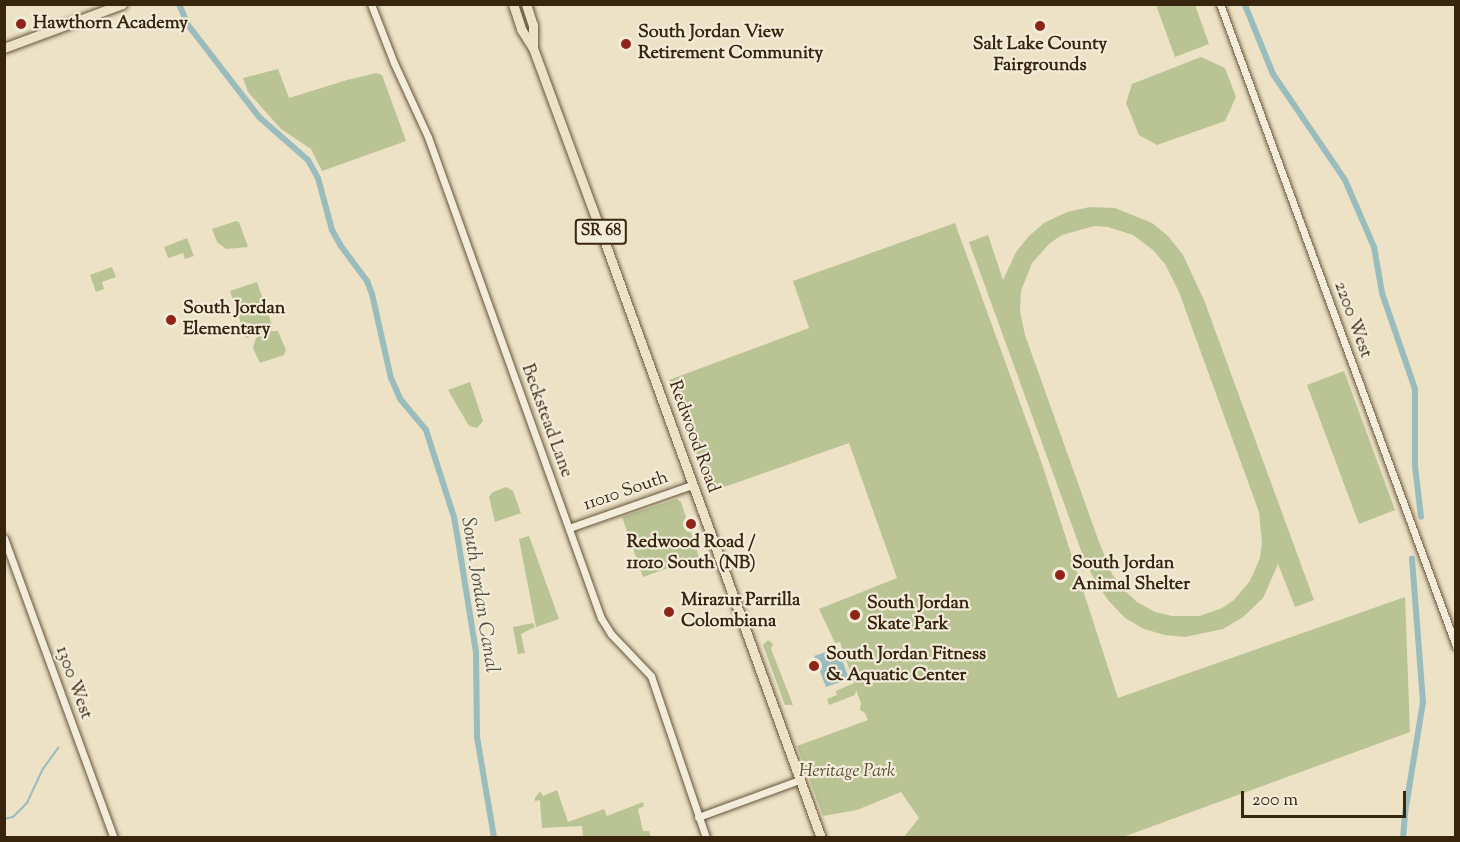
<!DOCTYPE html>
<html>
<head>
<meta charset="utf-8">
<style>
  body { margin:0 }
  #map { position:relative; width:1460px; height:842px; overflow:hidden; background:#ede2c6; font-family:"Sorts Mill Goudy",serif }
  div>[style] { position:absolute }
  .green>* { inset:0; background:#b9c394 }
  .water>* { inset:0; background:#9bbcbc }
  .stream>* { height:1.5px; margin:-0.75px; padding:0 0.75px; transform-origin:0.75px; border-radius:0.75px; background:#9bbcbc }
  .canal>* { height:6px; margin:-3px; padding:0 3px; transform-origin:3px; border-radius:3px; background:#9bbcbc }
  .roads { filter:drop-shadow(0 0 2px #65543b) drop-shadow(0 0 2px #65543b) }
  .minor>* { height:7px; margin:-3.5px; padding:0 3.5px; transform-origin:3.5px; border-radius:3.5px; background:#f3ecda }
  .major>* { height:9px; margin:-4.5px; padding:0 4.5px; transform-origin:4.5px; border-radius:4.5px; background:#ede2c6 }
  .dots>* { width:16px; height:16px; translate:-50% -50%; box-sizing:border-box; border:3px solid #f3ecda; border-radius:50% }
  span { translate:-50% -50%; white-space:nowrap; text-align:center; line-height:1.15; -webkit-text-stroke:4.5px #f3ecda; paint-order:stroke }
  .shield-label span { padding:2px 4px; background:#f3ecda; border:2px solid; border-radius:4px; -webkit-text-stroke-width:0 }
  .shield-label { font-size:16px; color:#38250d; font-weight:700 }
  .poi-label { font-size:18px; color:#38250d; font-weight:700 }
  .left { translate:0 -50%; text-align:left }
  .street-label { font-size:18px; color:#38250d }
  .park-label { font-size:18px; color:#584c2f; font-style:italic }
  .water-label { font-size:20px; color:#565242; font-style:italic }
  .frame { position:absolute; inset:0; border:6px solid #38250d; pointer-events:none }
  .scale { position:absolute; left:1241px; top:791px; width:165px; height:27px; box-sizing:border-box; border:3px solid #38250d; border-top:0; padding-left:8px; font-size:18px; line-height:21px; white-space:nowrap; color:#38250d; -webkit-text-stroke:4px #f3ecda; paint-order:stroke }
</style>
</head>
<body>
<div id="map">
  <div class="green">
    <div style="clip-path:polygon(1156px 5px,1195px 5px,1209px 44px,1175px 57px)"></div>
    <div style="clip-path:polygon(1201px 57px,1225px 68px,1236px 97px,1225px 121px,1157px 145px,1139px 135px,1126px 103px,1132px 84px)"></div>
    <div style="clip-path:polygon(278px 69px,289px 98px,347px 80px,376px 73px,382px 75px,406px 141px,322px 171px,311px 149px,281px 129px,248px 92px,243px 78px)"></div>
    <div style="clip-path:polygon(evenodd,1090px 207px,1115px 208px,1152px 223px,1168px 236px,1183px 255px,1204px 300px,1314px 600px,1295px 607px,1278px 564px,1263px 598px,1243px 617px,1223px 629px,1185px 637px,1165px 635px,1144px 629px,1125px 618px,1108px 600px,1096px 582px,1086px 564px,969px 242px,988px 235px,1003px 280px,1016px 252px,1029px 236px,1044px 223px,1067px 212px,1090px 207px,1094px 226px,1108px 227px,1133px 235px,1153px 250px,1165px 264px,1179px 292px,1259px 512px,1262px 542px,1260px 558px,1250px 581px,1234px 600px,1222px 608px,1200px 616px,1172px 616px,1155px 612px,1137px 602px,1121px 587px,1112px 574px,1099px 542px,1025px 335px,1020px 311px,1021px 291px,1032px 263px,1050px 243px,1062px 235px,1094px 226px)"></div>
    <div style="clip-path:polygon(236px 221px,239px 222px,248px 247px,226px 249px,217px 242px,212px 229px)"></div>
    <div style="clip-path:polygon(955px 223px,1041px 461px,1118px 698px,1405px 597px,1410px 732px,1123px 837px,904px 837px,919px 818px,901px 792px,857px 810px,823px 816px,797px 746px,868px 720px,865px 713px,860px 710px,861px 703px,856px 690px,855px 695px,829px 705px,827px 699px,837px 695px,836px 691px,854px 683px,840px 642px,835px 643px,819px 609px,897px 578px,849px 443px,710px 492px,669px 380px,809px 328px,793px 281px)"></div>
    <div style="clip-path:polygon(187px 238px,194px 256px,185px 259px,183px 253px,168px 258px,164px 247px)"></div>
    <div style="clip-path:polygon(112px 267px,116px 277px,102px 282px,104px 289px,96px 292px,90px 275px)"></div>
    <div style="clip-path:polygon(257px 282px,273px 328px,266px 331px,278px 331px,286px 350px,284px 355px,260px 363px,253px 348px,256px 338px,265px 331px,246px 338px,230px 291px)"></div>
    <div style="clip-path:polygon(1344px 371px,1395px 510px,1359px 524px,1307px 385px)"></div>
    <div style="clip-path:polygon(470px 382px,483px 421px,477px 428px,469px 426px,448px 390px)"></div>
    <div style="clip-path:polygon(506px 487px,513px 491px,521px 513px,495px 522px,489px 497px,493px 492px)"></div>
    <div style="clip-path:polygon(677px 499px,681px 502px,699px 557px,643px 577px,622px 517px)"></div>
    <div style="clip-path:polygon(529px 536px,559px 619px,536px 627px,519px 539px)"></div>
    <div style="clip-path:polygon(533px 623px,535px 627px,521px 634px,525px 653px,518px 654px,513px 627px)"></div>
    <div style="clip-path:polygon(768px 640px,773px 644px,771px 649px,793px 705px,785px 705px,763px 645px)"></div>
    <div style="clip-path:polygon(557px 790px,568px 822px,604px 809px,607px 816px,643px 802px,644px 806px,638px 809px,643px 831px,649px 831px,651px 837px,583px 837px,582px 826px,542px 828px,540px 800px,535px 801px,535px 798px,540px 791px,543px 796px)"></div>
  </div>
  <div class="water">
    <div style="clip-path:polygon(838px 648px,849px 679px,826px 687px,814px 656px)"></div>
  </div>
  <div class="stream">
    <div style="left:4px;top:819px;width:9px;rotate:-13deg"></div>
    <div style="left:13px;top:817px;width:20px;rotate:-45deg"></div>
    <div style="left:27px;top:803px;width:38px;rotate:-65deg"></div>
    <div style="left:43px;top:769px;width:26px;rotate:-54deg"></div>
  </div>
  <div class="canal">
    <div style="left:179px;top:4px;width:23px;rotate:67deg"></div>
    <div style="left:188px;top:25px;width:116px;rotate:52.3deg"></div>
    <div style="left:259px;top:117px;width:65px;rotate:41.3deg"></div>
    <div style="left:308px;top:160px;width:21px;rotate:61deg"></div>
    <div style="left:318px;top:178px;width:54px;rotate:74.9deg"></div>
    <div style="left:332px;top:230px;width:18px;rotate:61deg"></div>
    <div style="left:341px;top:246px;width:44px;rotate:53.4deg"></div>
    <div style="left:367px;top:281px;width:14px;rotate:69deg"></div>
    <div style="left:372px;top:294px;width:86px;rotate:77.3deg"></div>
    <div style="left:391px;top:378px;width:24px;rotate:66deg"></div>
    <div style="left:401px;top:400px;width:39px;rotate:50deg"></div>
    <div style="left:426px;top:430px;width:91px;rotate:72.2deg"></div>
    <div style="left:454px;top:517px;width:23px;rotate:80deg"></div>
    <div style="left:458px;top:540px;width:114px;rotate:80.9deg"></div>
    <div style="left:476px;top:653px;width:84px;rotate:89.3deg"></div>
    <div style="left:477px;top:737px;width:102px;rotate:80.4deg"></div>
    <div style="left:1245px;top:5px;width:74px;rotate:67.9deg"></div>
    <div style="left:1273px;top:74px;width:128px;rotate:55.8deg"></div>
    <div style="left:1345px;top:180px;width:73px;rotate:66.6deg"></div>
    <div style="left:1374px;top:247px;width:47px;rotate:80.1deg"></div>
    <div style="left:1382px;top:293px;width:102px;rotate:71deg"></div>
    <div style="left:1415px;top:389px;width:77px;rotate:90deg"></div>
    <div style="left:1415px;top:466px;width:51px;rotate:83.3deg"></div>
    <div style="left:1403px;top:838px;width:25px;rotate:-85deg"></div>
    <div style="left:1405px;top:813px;width:112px;rotate:-80.8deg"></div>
    <div style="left:1423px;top:702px;width:144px;rotate:-94.4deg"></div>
  </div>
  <div class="roads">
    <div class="minor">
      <div style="left:371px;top:4px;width:63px;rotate:68.7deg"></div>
      <div style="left:394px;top:63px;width:81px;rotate:65.3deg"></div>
      <div style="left:428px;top:137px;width:511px;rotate:70.22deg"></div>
      <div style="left:601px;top:618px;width:19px;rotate:58deg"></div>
      <div style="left:611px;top:634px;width:58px;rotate:46.4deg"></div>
      <div style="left:651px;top:676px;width:171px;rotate:71.2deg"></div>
      <div style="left:1220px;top:4px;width:684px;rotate:69.82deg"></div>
      <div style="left:569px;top:528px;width:130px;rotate:-19.3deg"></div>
      <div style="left:4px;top:538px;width:320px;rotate:69.9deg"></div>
      <div style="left:698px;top:817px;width:108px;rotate:-20.1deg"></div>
    </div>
    <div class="major">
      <div style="left:513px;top:4px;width:26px;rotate:72deg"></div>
      <div style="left:521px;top:29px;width:22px;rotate:58deg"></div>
      <div style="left:533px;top:48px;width:193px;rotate:69.7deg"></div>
      <div style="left:600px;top:229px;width:648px;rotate:70.05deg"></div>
      <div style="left:526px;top:4px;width:22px;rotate:72deg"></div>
      <div style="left:533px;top:25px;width:21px;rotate:90deg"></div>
      <div style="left:4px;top:48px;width:126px;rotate:-20.4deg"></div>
    </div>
  </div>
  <div class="dots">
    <div style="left:21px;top:24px;background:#8f2418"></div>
    <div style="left:1040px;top:26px;background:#8f2418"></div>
    <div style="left:626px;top:44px;background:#8f2418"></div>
    <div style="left:171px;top:320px;background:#8f2418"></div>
    <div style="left:691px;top:524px;background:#8f2418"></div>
    <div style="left:1060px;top:575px;background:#8f2418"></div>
    <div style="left:669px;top:612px;background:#8f2418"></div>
    <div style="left:855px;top:615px;background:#8f2418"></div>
    <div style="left:814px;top:666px;background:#8f2418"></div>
  </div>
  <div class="shield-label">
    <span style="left:601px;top:232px">SR 68</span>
  </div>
  <div class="poi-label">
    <span class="left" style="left:33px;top:24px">Hawthorn Academy</span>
    <span class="left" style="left:638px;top:44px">South Jordan View<br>Retirement Community</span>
    <span style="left:1040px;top:56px">Salt Lake County<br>Fairgrounds</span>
    <span class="left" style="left:183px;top:320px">South Jordan<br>Elementary</span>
    <span style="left:691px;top:554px">Redwood Road /<br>11010 South (NB)</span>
    <span class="left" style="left:1072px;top:575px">South Jordan<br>Animal Shelter</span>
    <span class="left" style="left:681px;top:612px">Mirazur Parrilla<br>Colombiana</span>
    <span class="left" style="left:867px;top:615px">South Jordan<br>Skate Park</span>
    <span class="left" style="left:826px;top:666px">South Jordan Fitness<br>&amp; Aquatic Center</span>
  </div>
  <div class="street-label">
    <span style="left:1352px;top:320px;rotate:70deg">2200 West</span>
    <span style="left:546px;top:421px;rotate:70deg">Beckstead Lane</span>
    <span style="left:693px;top:437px;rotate:70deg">Redwood Road</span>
    <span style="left:626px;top:492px;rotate:-19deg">11010 South</span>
    <span style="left:73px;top:683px;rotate:70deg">1300 West</span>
  </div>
  <div class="park-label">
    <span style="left:847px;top:772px">Heritage Park</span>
  </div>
  <div class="water-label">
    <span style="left:479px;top:595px;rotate:81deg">South Jordan Canal</span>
  </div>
  <div class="frame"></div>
  <div class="scale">200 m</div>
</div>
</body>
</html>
